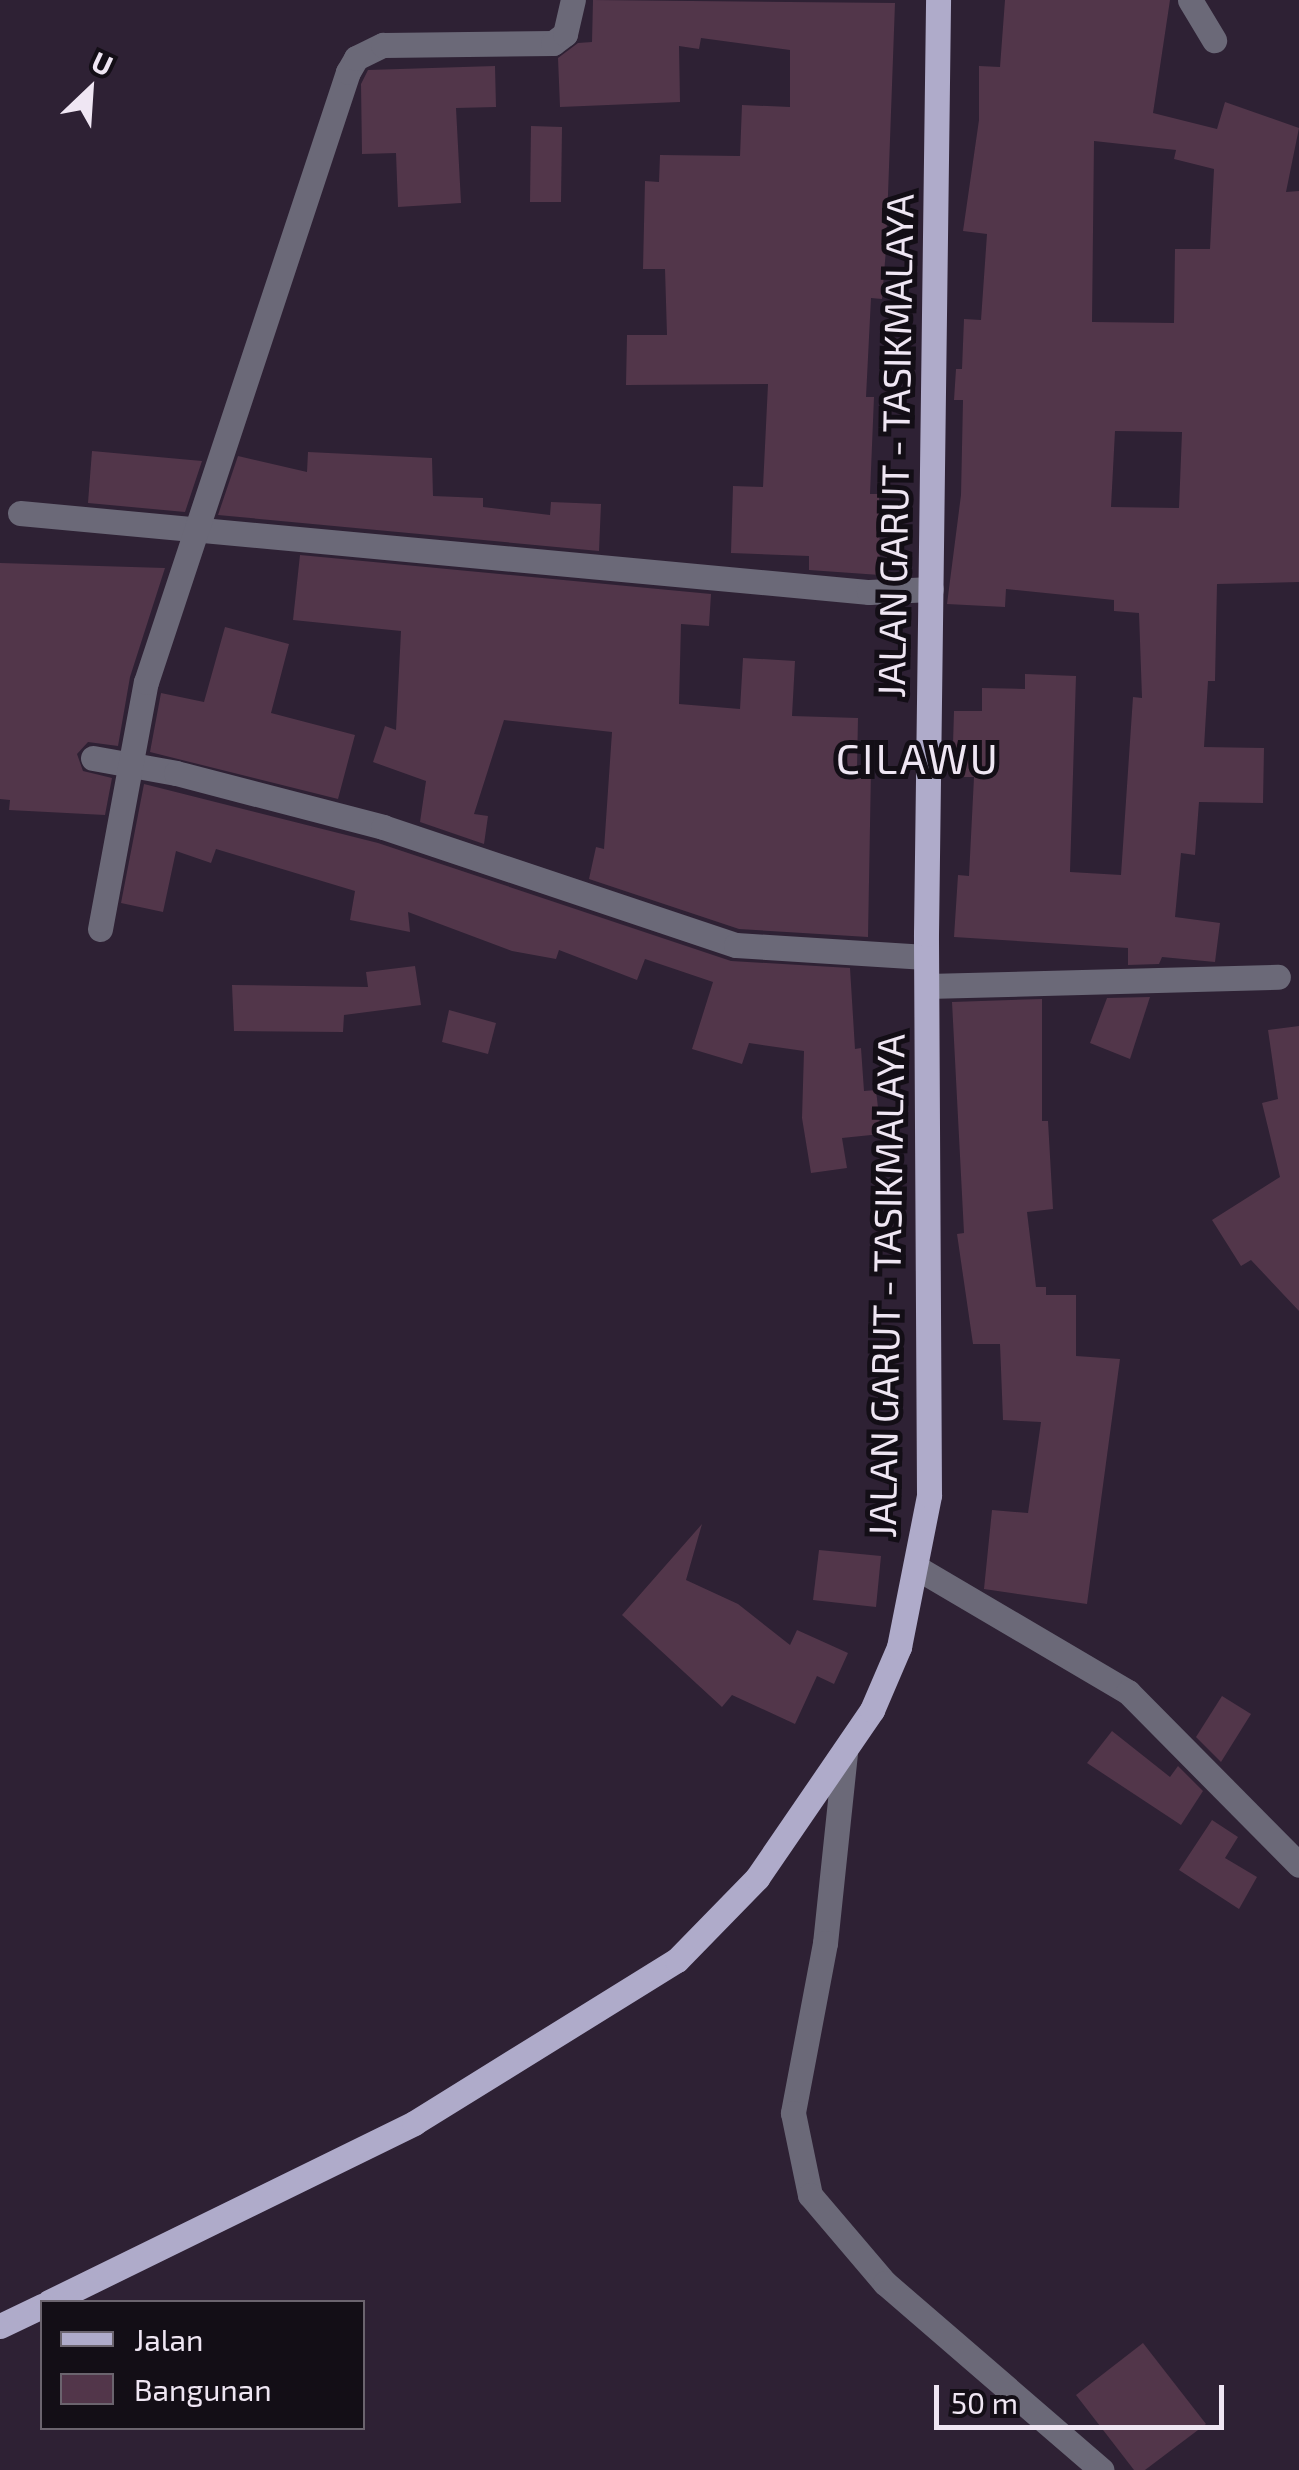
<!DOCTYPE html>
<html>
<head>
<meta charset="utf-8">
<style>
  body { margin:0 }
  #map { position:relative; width:1299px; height:2470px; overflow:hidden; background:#2e2134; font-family:"Exo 2",sans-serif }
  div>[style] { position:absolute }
  .building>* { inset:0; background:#52364a }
  .minor>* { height:25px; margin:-12.5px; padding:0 12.5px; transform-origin:12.5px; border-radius:12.5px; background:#6b6978 }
  .primary>* { height:25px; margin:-12.5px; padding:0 12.5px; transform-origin:12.5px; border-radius:12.5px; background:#afabca }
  span { translate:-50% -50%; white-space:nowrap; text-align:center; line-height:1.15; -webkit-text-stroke:10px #130e16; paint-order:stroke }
  .street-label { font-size:38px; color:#efe6f3 }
  .quarter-label { font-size:42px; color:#efe6f3; letter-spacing:2.5px }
  .legend { position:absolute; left:40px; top:2300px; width:325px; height:130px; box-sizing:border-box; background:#130e16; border:2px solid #6b646e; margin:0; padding:12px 18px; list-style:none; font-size:30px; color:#efe6f3 }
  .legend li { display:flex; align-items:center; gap:20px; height:50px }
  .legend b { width:50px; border:2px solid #6b646e }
  .north { position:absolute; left:40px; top:40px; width:100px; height:100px; -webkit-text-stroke:8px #130e16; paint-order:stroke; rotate:25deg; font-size:28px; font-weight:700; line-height:40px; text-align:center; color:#efe6f3 }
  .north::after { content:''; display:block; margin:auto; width:35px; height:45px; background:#efe6f3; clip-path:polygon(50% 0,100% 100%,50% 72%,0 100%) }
  .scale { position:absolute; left:934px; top:2385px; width:290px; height:45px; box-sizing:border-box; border:5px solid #efe6f3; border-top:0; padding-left:12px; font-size:30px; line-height:35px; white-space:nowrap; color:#efe6f3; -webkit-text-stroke:8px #130e16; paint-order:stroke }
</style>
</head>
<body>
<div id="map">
  <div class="building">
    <div style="clip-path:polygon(593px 0,895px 3px,886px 249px,882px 299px,871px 298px,866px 397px,874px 397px,870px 494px,879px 494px,880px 575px,809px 570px,809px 556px,731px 553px,733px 486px,763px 487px,768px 384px,626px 385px,627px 335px,667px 335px,665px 269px,643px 269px,645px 181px,659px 182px,660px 155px,740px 156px,742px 105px,790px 107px,790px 50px,701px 38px,699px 49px,679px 46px,680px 102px,560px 107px,558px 58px,578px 43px,592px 42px)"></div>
    <div style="clip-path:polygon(evenodd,1005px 0,1170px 0,1153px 113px,1217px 129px,1225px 102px,1299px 128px,1286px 192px,1299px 191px,1299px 582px,1217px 584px,1215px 681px,1208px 681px,1204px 747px,1264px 748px,1263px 803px,1199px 802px,1195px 855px,1181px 853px,1175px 917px,1220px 923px,1215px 962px,1162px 957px,1159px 964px,1128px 965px,1128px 948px,954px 937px,958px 875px,969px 876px,974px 777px,952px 777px,954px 711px,982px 711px,982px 688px,1025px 689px,1025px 674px,1076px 676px,1070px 872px,1121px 875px,1133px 697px,1142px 698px,1139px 613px,1114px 611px,1114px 600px,1006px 589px,1005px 607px,947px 604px,961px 495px,963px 400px,954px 400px,956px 369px,962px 369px,964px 319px,981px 320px,987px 234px,963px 231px,979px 120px,979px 66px,1000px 67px,1005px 0,1094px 141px,1176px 150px,1174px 159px,1214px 169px,1210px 249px,1175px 249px,1174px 323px,1092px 322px,1094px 141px,1005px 0,1115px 431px,1182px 432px,1179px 508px,1111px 507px,1115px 431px)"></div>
    <div style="clip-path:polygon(495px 66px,496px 107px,456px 108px,461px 203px,398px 207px,396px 153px,362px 154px,361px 84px,368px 70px)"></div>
    <div style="clip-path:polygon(531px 126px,562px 127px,561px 202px,530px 202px)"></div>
    <div style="clip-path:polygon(92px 451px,202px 461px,185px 512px,88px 503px)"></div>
    <div style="clip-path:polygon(308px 452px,432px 458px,433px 496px,483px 498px,483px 507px,550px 515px,551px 502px,601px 504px,599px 551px,218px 515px,238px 456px,307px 472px)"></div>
    <div style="clip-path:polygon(300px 555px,711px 594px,709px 626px,681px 624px,679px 704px,740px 709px,743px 658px,795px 661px,792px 716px,858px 718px,857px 768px,871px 769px,868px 937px,739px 929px,589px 879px,596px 847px,604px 849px,612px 732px,504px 720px,474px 814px,488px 816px,484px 844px,420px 822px,426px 781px,373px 762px,385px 726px,396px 730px,401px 631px,293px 620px)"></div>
    <div style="clip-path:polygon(0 563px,165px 568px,130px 677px,118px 746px,88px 742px,77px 754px,83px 771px,112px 778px,105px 815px,9px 810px,10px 800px,0 799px)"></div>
    <div style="clip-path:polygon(225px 627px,289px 644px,271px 713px,355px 735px,338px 799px,150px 752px,161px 693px,204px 702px)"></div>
    <div style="clip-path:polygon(144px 784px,378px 843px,731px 961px,850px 968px,855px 1049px,861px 1048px,864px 1091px,876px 1090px,881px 1134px,842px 1138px,847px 1168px,811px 1173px,802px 1118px,804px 1051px,749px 1043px,742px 1064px,692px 1049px,713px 982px,645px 959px,637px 980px,559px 950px,556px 959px,512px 951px,408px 912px,410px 932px,350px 920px,355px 891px,216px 849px,211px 863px,176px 851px,163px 912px,121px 903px)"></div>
    <div style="clip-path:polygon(415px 966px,421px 1005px,344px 1015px,343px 1032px,234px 1031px,232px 985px,368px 987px,366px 972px)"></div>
    <div style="clip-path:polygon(1150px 997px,1130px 1059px,1090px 1043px,1107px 998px)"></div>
    <div style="clip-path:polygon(1042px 999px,1042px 1121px,1048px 1121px,1053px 1209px,1027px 1212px,1036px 1287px,1046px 1287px,1046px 1295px,1076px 1295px,1076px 1356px,1120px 1359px,1087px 1604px,984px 1589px,992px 1510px,1028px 1513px,1041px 1422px,1003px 1420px,1000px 1344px,973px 1344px,957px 1234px,964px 1233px,952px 1002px)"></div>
    <div style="clip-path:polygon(449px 1010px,496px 1023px,488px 1054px,442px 1042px)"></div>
    <div style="clip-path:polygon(1299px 1026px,1299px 1311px,1251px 1260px,1241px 1266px,1212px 1220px,1280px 1177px,1262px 1103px,1278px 1099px,1268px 1030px)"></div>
    <div style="clip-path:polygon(702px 1524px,686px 1580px,738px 1604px,790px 1645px,797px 1630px,848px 1653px,834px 1684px,817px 1676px,795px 1724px,732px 1695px,722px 1707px,622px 1615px)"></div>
    <div style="clip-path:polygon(819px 1550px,881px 1556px,876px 1607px,813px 1600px)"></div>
    <div style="clip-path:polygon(1222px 1696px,1251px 1714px,1221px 1762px,1196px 1737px)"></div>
    <div style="clip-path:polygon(1112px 1731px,1170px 1777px,1178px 1766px,1203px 1791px,1181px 1825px,1087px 1763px)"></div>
    <div style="clip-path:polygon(1212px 1820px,1238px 1837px,1225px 1858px,1257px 1877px,1239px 1909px,1179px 1870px)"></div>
    <div style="clip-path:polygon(1143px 2343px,1206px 2424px,1145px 2470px,1134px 2470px,1076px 2395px)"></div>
  </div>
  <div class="minor">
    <div style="left:1190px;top:0;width:47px;rotate:59deg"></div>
    <div style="left:20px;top:513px;width:853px;rotate:5.32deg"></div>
    <div style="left:869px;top:592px;width:62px;rotate:-2.8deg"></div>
    <div style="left:93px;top:758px;width:84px;rotate:10.2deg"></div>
    <div style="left:176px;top:773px;width:214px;rotate:14.6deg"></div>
    <div style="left:383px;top:827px;width:372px;rotate:18.5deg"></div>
    <div style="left:736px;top:945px;width:190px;rotate:3.6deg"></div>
    <div style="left:100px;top:929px;width:251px;rotate:-79.5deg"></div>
    <div style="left:146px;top:682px;width:643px;rotate:-71.68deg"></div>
    <div style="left:348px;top:72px;width:16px;rotate:-60deg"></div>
    <div style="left:356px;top:58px;width:30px;rotate:-26deg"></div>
    <div style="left:383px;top:45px;width:170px;rotate:-0.7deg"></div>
    <div style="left:553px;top:43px;width:15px;rotate:-37deg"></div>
    <div style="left:565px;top:34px;width:35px;rotate:-77deg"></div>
    <div style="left:927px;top:986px;width:351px;rotate:-1.5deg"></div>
    <div style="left:919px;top:1569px;width:243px;rotate:30.5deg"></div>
    <div style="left:1128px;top:1692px;width:243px;rotate:45.3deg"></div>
    <div style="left:845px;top:1753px;width:191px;rotate:96deg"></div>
    <div style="left:825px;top:1943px;width:173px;rotate:100.7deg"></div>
    <div style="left:793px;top:2113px;width:84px;rotate:78.3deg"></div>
    <div style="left:810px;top:2195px;width:116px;rotate:49.6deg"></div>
    <div style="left:885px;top:2283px;width:286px;rotate:40.8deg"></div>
  </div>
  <div class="primary">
    <div style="left:49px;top:2302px;width:407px;rotate:-26.1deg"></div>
    <div style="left:414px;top:2123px;width:309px;rotate:-31.8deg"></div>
    <div style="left:677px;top:1960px;width:115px;rotate:-45.7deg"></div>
    <div style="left:757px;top:1878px;width:204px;rotate:-55.6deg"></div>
    <div style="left:872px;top:1710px;width:69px;rotate:-66.8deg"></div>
    <div style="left:899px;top:1647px;width:155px;rotate:-78.8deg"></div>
    <div style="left:929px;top:1495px;width:561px;rotate:-90.31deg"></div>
    <div style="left:926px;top:934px;width:934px;rotate:-89.26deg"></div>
    <div style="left:0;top:2326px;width:47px;rotate:-25.5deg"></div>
  </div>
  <div class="street-label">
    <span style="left:895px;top:446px;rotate:-89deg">JALAN GARUT - TASIKMALAYA</span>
    <span style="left:886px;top:1286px;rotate:-89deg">JALAN GARUT - TASIKMALAYA</span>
  </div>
  <div class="quarter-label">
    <span style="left:918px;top:757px">CILAWU</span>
  </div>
  <ul class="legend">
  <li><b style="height:12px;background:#afabca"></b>Jalan</li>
  <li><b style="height:28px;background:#52364a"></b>Bangunan</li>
  </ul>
  <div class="north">U</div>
  <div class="scale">50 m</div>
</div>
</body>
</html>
